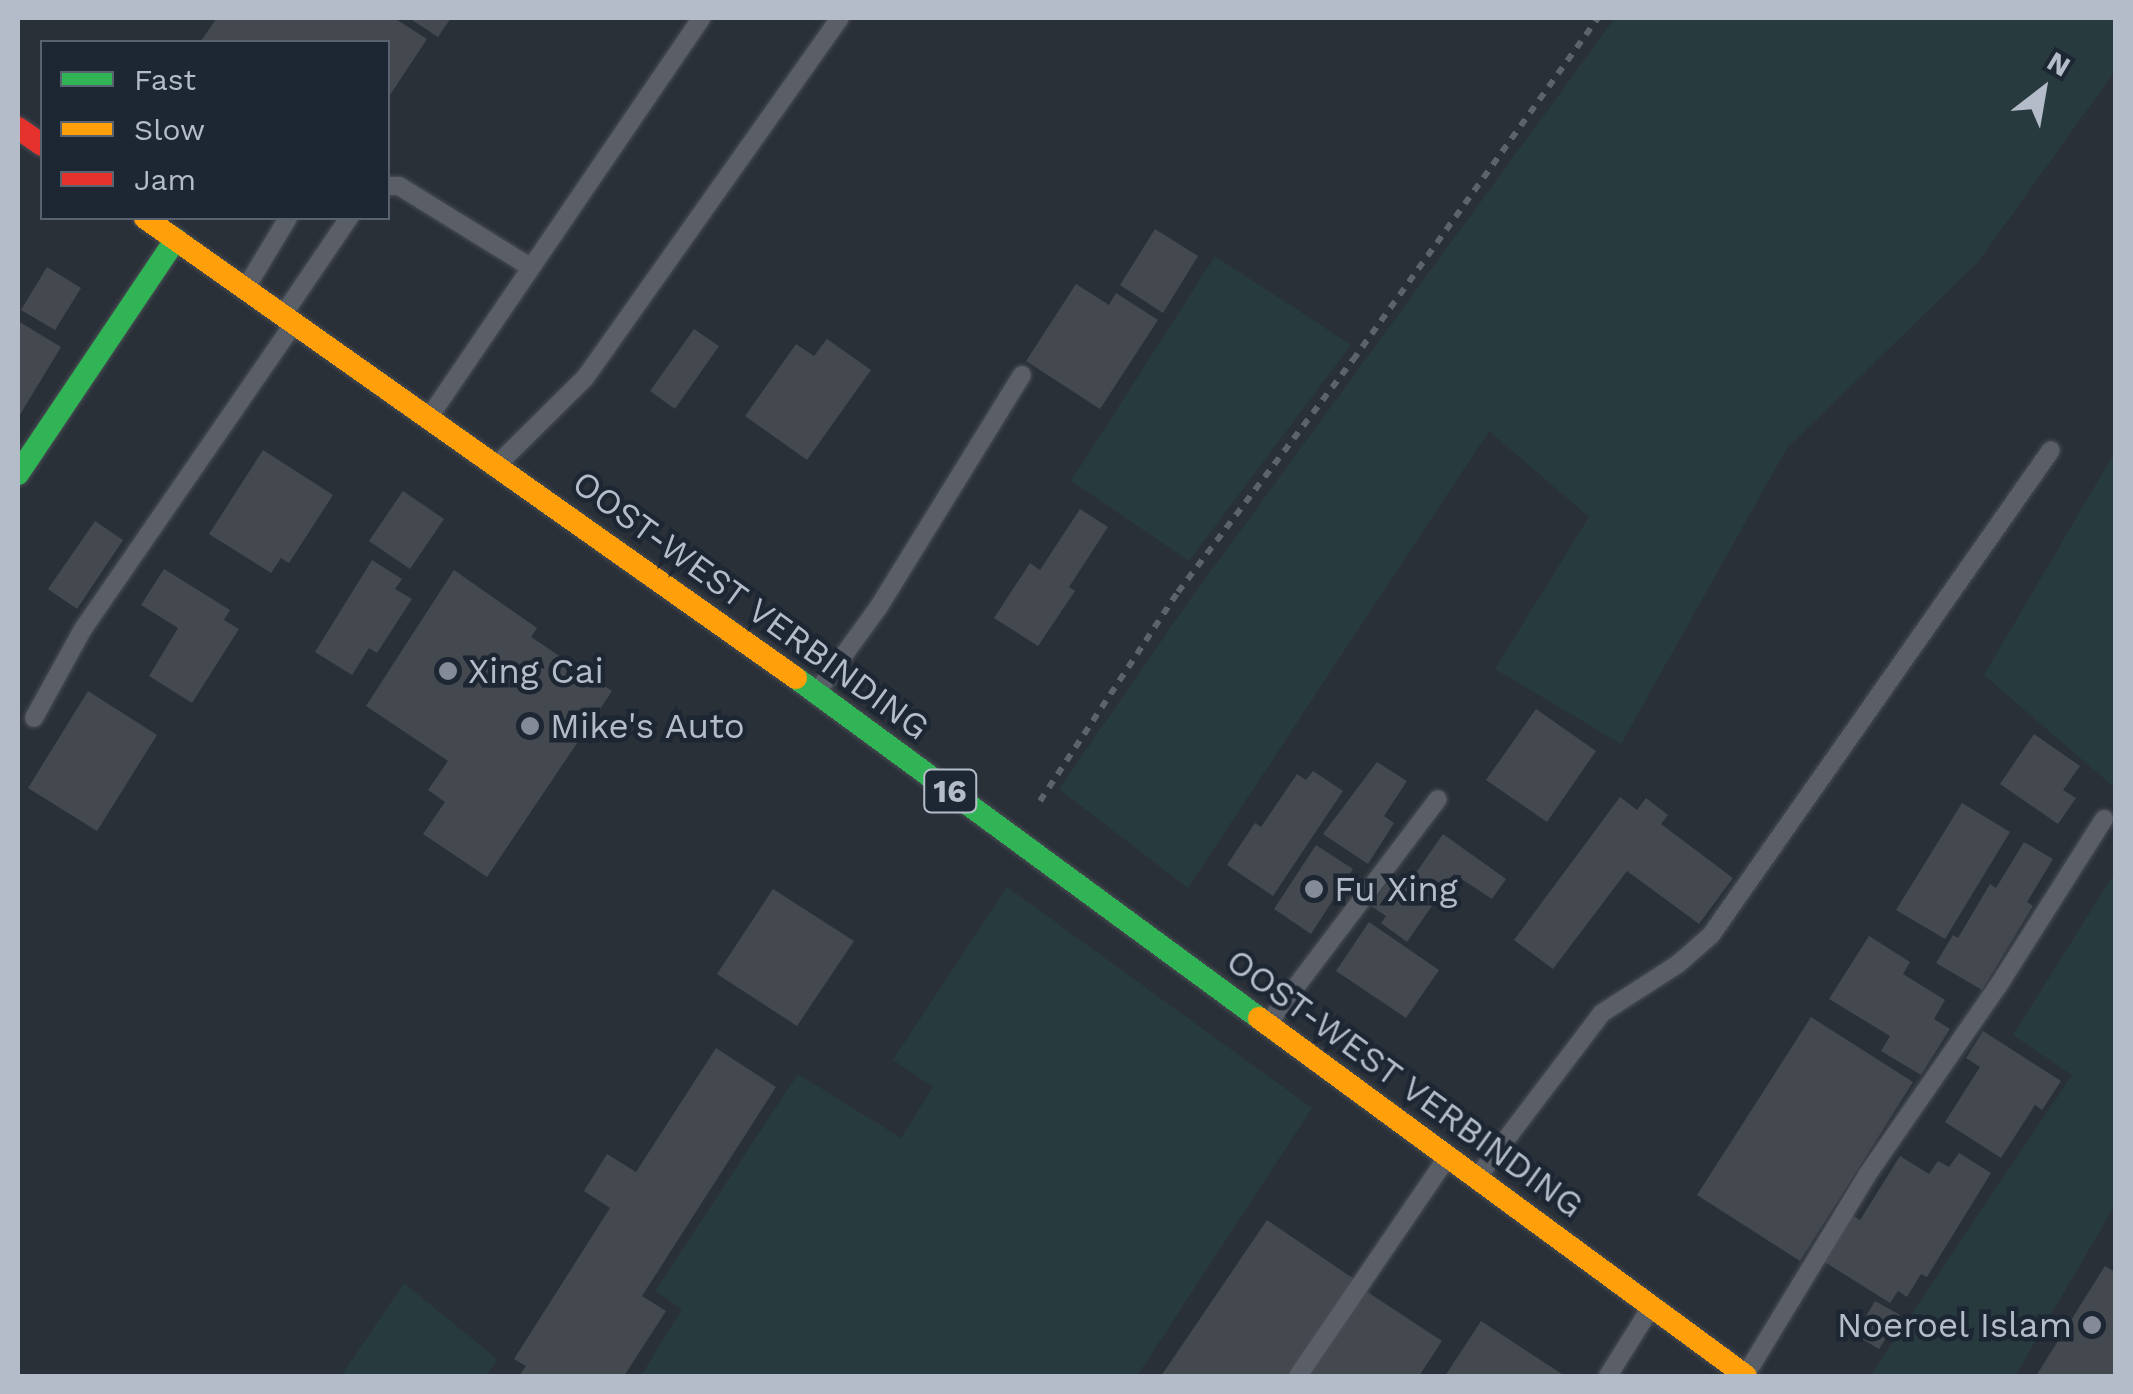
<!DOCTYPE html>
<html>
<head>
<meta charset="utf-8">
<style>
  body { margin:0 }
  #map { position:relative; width:2133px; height:1394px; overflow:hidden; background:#2a3038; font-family:"Work Sans",sans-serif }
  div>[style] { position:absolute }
  .green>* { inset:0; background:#273a3e }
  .building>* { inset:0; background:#444950 }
  .path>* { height:6px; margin-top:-3px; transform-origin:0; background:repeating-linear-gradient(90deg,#5d636a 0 8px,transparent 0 16px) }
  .roads { filter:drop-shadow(0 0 2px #484c53) drop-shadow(0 0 2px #484c53) }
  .lane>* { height:18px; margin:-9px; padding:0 9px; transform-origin:9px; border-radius:9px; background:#5a5e66 }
  .fast>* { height:22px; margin:-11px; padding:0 11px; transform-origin:11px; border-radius:11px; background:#30b455 }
  .slow>* { height:22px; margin:-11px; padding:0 11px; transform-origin:11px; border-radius:11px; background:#ff9f0a }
  .jam>* { height:22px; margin:-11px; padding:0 11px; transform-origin:11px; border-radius:11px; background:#e5322d }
  .dots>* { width:28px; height:28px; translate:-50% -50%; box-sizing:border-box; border:5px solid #1d2633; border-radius:50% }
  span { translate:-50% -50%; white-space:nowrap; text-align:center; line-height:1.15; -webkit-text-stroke:9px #1d2633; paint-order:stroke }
  .shield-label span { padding:2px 8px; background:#1d2633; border:2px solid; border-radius:8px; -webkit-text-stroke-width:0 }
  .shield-label { font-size:32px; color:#b4bcc9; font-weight:700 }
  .street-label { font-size:35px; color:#b4bcc9 }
  .poi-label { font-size:35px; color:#b4bcc9 }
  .left { translate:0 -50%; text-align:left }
  .right { translate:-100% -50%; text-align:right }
  .frame { position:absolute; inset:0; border:20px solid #b4bcc9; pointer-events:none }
  .legend { position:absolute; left:40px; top:40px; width:350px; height:180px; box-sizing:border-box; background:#1d2633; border:2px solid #59626f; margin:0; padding:12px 18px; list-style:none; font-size:30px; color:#b4bcc9 }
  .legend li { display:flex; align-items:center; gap:20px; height:50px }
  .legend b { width:50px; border:2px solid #59626f }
  .north { position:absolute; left:1993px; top:40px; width:100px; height:100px; -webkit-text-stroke:8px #1d2633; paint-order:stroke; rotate:31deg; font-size:28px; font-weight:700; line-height:40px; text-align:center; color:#b4bcc9 }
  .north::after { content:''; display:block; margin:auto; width:35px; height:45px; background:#b4bcc9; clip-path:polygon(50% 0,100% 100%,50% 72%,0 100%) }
</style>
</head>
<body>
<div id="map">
  <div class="green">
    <div style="clip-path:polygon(1615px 18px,2115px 18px,2115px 71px,1978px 262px,1787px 448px,1621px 744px,1495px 669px,1589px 517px,1489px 431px,1188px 888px,1059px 789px,1189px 601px)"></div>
    <div style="clip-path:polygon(1215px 256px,1351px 345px,1189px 561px,1071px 481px)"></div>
    <div style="clip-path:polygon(2115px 452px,2115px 788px,1984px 675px)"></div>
    <div style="clip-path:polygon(2115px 872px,2115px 1205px,2015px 1376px,1870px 1376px,2072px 1075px,2013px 1035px)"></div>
    <div style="clip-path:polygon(1007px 887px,1312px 1108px,1137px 1376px,641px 1376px,682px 1309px,655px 1291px,798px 1074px,901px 1138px,933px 1087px,893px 1060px)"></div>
    <div style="clip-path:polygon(404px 1283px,497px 1359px,486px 1376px,341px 1376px)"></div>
  </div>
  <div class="building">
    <div style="clip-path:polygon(217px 18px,394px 18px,427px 39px,388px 98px,388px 42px,200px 42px)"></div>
    <div style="clip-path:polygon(409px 18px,451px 18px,438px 37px)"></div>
    <div style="clip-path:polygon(1155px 229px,1198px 256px,1163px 313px,1120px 285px)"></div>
    <div style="clip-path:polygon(47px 267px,81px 288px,55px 330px,21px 310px)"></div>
    <div style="clip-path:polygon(1076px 284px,1109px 305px,1116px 293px,1158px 320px,1100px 409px,1026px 361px)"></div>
    <div style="clip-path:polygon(18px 321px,61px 347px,18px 418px)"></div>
    <div style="clip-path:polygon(694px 329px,719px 346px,675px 409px,650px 391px)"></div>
    <div style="clip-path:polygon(827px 339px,871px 370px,807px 460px,745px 416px,796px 344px,814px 356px)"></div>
    <div style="clip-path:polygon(263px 450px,333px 495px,289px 563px,281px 558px,271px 573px,209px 534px)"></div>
    <div style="clip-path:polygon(403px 491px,444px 519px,410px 569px,369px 541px)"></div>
    <div style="clip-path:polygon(1080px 509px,1108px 527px,1069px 587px,1075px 591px,1038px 646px,994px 618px,1030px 563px,1040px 570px)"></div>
    <div style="clip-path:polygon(95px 521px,123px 540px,77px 609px,48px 589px)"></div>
    <div style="clip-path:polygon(372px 560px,402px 579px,395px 589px,412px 599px,377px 653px,369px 648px,352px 675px,315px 652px)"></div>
    <div style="clip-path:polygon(164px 569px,230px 610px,224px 620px,239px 629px,192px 703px,149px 676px,178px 628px,141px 605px)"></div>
    <div style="clip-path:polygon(454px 570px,537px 628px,531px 637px,612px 691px,487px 877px,423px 834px,445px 802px,428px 790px,448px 761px,366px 706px)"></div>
    <div style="clip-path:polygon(88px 691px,157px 735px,97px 831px,28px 788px)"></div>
    <div style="clip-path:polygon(1536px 709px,1596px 751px,1547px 822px,1486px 780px)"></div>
    <div style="clip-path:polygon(2034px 734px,2080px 766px,2063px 790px,2076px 798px,2058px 824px,2000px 784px)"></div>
    <div style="clip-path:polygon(1377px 762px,1407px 781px,1384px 816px,1394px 823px,1368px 864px,1323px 834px)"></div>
    <div style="clip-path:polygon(1313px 771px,1343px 791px,1273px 896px,1227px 865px,1255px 823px,1261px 827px,1297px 774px,1306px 780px)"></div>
    <div style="clip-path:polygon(1620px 797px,1637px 810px,1646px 798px,1668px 815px,1661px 824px,1733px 878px,1699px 924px,1627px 871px,1553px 969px,1514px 940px)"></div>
    <div style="clip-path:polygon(1962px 803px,2010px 832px,1945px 939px,1896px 910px)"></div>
    <div style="clip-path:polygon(1443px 834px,1506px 879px,1492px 899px,1454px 874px,1407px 942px,1381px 923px,1386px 916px,1371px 906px,1389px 880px,1404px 890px)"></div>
    <div style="clip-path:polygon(2024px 842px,2053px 859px,2027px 902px,2033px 906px,1982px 990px,1936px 963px,1953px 935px,1958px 938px,1990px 884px,1996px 888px)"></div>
    <div style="clip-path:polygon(1316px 845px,1353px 869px,1311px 934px,1274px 909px)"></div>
    <div style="clip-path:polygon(773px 889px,854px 941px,797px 1026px,717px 974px)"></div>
    <div style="clip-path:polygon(1369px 922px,1439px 970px,1406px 1018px,1336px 971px)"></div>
    <div style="clip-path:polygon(1869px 936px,1910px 962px,1903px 974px,1945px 1000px,1934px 1019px,1950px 1029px,1921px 1075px,1881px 1051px,1890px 1036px,1829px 999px)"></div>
    <div style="clip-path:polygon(1811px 1017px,1913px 1082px,1800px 1261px,1697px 1195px)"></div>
    <div style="clip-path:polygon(1983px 1031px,2061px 1081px,2042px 1110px,2035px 1105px,2001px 1158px,1945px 1122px,1980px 1067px,1966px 1058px)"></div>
    <div style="clip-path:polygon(716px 1048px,776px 1087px,642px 1296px,666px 1311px,624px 1376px,519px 1376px,526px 1366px,514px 1359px,610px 1208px,584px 1191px,607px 1154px,636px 1172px)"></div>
    <div style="clip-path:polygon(1959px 1153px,1991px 1173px,1927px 1277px,1921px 1274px,1907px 1297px,1898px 1291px,1890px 1303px,1823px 1261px,1852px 1215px,1860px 1220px,1900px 1156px,1929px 1174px,1938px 1161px,1949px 1167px)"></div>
    <div style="clip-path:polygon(1267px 1220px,1354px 1279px,1288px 1376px,1161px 1376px)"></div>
    <div style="clip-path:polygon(2105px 1266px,2116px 1273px,2116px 1376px,2036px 1376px)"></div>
    <div style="clip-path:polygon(1366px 1291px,1442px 1341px,1419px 1376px,1308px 1376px)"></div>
    <div style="clip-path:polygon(1875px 1301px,1900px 1315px,1879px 1349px,1855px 1335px)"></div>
    <div style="clip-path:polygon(1481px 1321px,1565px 1376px,1445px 1376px)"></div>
  </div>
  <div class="path">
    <div style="left:1040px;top:801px;width:250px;rotate:-56.6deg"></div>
    <div style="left:1178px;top:592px;width:291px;rotate:-53deg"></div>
    <div style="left:1353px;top:360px;width:421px;rotate:-54.4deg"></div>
  </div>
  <div class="roads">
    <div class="lane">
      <div style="left:388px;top:186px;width:11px"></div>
      <div style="left:399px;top:186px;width:154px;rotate:31.7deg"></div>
      <div style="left:247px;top:286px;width:79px;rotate:-58.9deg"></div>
      <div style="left:285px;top:312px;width:114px;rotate:-55.8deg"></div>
      <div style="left:432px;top:413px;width:478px;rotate:-55.7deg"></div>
      <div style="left:501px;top:461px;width:118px;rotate:-44.7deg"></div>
      <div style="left:585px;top:378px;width:441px;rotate:-54.7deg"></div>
      <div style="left:820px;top:688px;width:99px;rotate:-54.1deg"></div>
      <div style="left:878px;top:608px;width:274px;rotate:-58.3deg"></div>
      <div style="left:34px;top:718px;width:102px;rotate:-61.2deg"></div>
      <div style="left:83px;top:629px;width:368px;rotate:-55.4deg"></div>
      <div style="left:1270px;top:1021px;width:278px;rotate:-52.9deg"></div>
      <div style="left:1479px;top:1175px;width:203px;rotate:-52.8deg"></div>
      <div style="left:1602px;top:1013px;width:90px;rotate:-32.8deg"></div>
      <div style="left:1678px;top:964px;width:44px;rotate:-41.3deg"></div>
      <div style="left:1711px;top:935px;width:592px;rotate:-54.97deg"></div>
      <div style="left:1748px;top:1371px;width:229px;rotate:-58.7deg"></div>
      <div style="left:1867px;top:1175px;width:230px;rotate:-55.3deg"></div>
      <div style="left:1998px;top:986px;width:198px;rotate:-57.6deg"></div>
      <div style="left:1298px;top:1376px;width:259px;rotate:-55.7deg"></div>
      <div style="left:1608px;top:1376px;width:75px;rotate:-58deg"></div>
    </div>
    <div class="fast">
      <div style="left:18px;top:474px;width:283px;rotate:-56.1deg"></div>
      <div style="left:796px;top:678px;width:574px;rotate:36.29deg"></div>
    </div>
    <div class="slow">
      <div style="left:145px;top:218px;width:797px;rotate:35.25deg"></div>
      <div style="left:1259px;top:1018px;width:604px;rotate:36.32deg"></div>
    </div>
    <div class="jam">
      <div style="left:18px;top:128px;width:29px;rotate:35deg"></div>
    </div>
  </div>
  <div class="dots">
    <div style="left:448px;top:671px;background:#848b96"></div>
    <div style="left:530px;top:726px;background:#848b96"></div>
    <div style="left:1314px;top:889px;background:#848b96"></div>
    <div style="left:2092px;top:1325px;background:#848b96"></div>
  </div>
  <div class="shield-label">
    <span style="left:950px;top:791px">16</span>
  </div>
  <div class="street-label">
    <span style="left:751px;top:605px;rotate:36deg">OOST-WEST VERBINDING</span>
    <span style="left:1405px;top:1083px;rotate:36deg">OOST-WEST VERBINDING</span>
  </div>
  <div class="poi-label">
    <span class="left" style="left:468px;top:671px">Xing Cai</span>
    <span class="left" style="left:550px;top:726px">Mike's Auto</span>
    <span class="left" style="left:1334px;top:889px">Fu Xing</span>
    <span class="right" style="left:2072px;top:1325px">Noeroel Islam</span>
  </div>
  <div class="frame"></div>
  <ul class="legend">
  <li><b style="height:12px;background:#30b455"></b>Fast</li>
  <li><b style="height:12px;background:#ff9f0a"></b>Slow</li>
  <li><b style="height:12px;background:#e5322d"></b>Jam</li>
  </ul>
  <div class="north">N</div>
</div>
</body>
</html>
